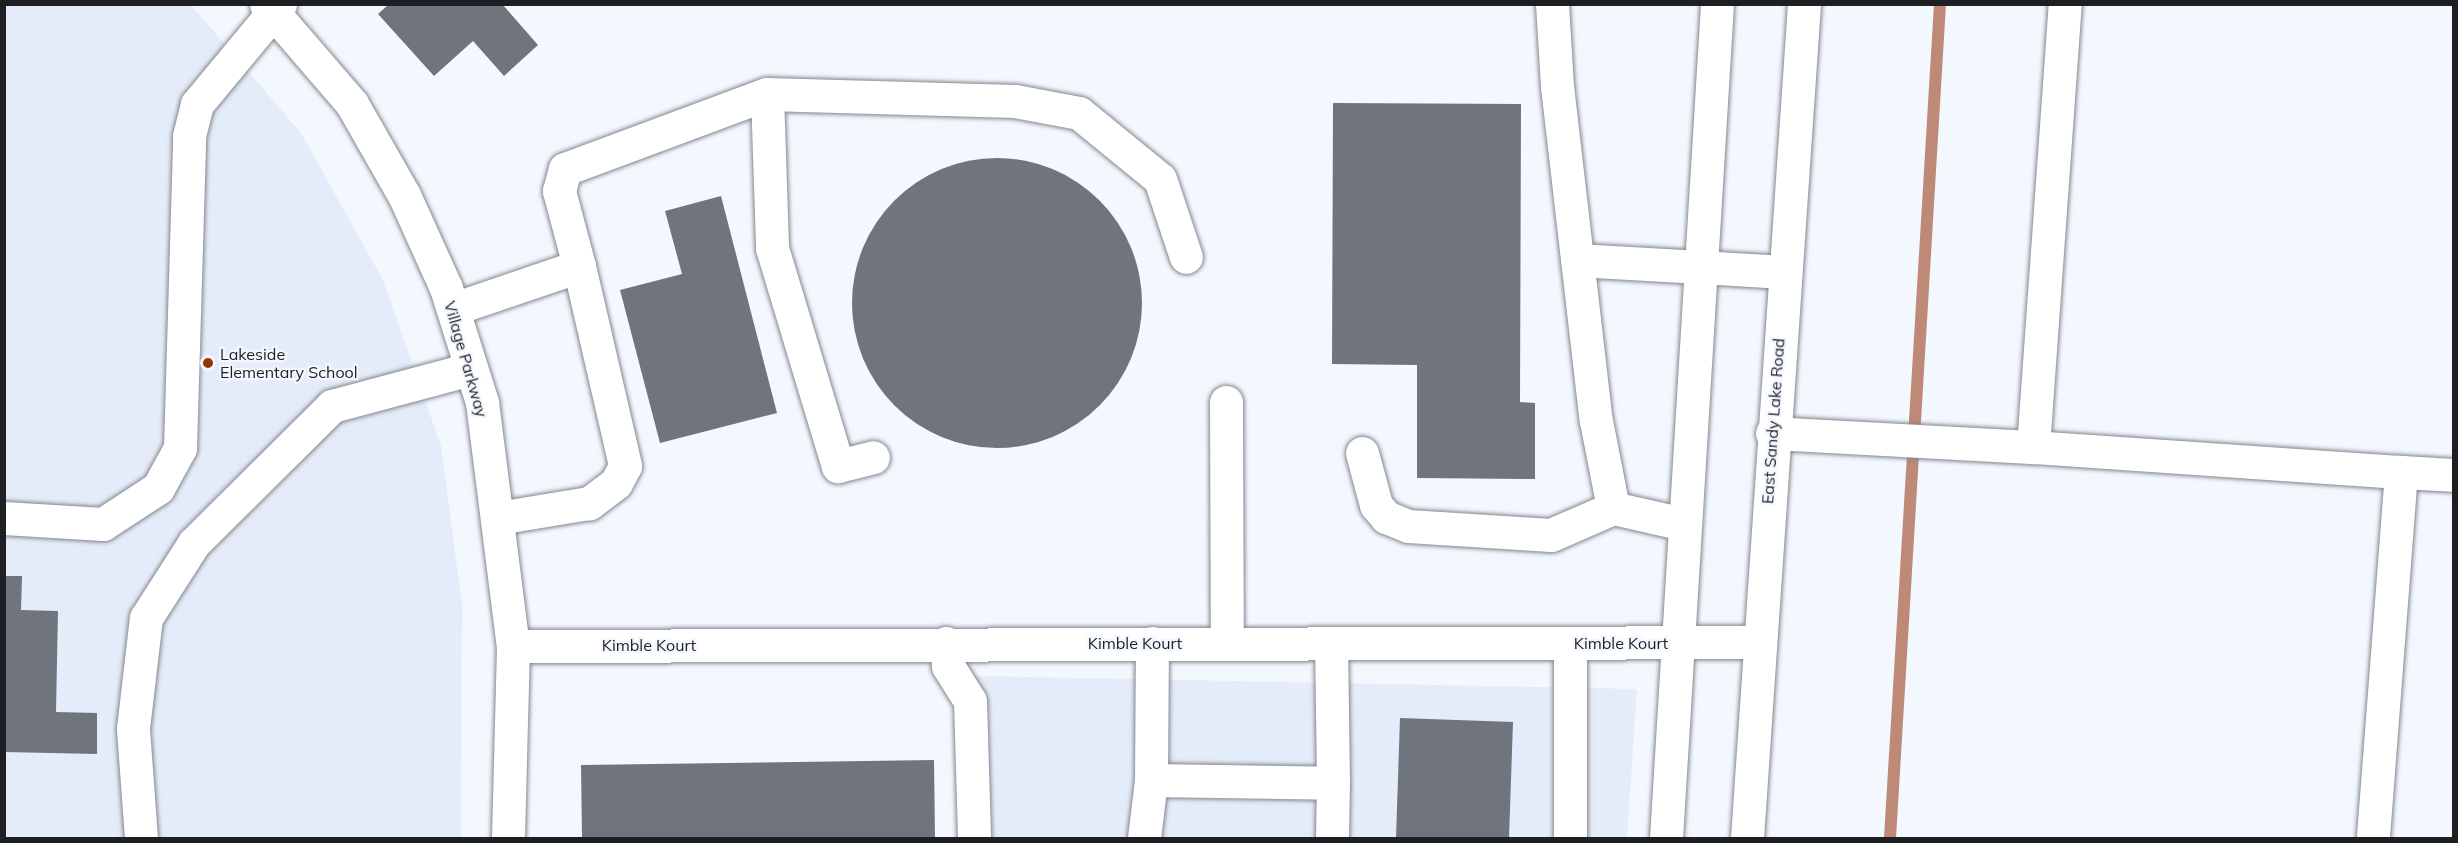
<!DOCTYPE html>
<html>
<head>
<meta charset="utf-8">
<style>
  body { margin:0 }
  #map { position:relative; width:2458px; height:843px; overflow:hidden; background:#f3f7fe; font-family:Mulish,sans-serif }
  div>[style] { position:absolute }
  .built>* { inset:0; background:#e5ecf9 }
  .stream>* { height:12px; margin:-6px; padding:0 6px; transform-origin:6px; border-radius:6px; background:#be8977 }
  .building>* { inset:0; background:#70747c }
  .round { border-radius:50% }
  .roads { filter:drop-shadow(0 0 2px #83878f) drop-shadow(0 0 2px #83878f) }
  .minor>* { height:33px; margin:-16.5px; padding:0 16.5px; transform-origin:16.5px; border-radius:16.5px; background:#fff }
  .major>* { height:33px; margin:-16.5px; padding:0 16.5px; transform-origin:16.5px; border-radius:16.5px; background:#fff }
  .dots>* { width:16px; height:16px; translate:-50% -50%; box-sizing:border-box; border:3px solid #f3f7fe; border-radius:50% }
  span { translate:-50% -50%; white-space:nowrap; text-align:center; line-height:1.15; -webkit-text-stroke:4.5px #f3f7fe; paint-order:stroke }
  .poi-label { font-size:16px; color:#1d1f22 }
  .left { translate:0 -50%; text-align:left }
  .street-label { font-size:16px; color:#1d1f22 }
  .frame { position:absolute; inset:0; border:6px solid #1d1f22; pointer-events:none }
</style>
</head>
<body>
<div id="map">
  <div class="built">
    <div style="clip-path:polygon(5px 5px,191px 5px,301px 133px,383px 280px,441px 446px,462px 604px,461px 838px,5px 838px)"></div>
    <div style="clip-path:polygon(974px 676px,1637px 689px,1627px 838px,973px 838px)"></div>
  </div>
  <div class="stream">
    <div style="left:1890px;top:838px;width:835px;rotate:-86.57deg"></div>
  </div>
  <div class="building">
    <div style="clip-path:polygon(389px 4px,502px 4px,538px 45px,504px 76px,473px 41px,434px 76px,378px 14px)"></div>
    <div style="clip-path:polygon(1333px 103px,1521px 104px,1520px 402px,1535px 403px,1535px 479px,1417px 478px,1417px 365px,1332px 364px)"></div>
    <div class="round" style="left:852px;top:158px;width:290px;height:290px"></div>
    <div style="clip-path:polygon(721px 196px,777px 413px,660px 443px,620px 290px,682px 274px,665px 211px)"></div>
    <div style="clip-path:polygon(4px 576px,22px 576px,21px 610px,58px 611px,56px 712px,97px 713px,97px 754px,4px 752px)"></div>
    <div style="clip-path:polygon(1400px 718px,1513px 722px,1509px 838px,1396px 838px)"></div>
    <div style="clip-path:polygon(934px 760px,935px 838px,582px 838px,581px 765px)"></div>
  </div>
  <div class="roads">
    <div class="minor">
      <div style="left:266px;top:4px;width:132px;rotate:49.3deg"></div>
      <div style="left:352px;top:104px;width:105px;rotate:60.3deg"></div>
      <div style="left:404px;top:195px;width:102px;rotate:65.7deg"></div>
      <div style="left:446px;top:288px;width:120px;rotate:72.5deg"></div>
      <div style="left:482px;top:402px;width:246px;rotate:82.8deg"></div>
      <div style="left:513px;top:646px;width:192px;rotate:91.5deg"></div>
      <div style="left:1552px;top:4px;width:82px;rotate:86.5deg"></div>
      <div style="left:1557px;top:86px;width:337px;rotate:83.4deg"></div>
      <div style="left:1596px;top:421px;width:89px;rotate:78.9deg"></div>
      <div style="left:1613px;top:508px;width:73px;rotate:12.7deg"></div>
      <div style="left:767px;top:94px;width:154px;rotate:88.1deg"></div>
      <div style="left:772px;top:248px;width:228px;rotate:73.2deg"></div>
      <div style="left:838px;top:466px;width:36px;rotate:-14deg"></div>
      <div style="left:1577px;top:260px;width:123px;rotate:3.3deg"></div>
      <div style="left:579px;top:266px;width:78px;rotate:-104.9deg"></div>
      <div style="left:559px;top:191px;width:23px;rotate:-75deg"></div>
      <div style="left:565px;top:169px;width:215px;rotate:-20.4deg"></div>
      <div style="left:767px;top:94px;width:248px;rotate:1.6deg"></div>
      <div style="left:1015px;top:101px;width:65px;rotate:10.6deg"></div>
      <div style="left:1079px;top:113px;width:104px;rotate:39.2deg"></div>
      <div style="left:1160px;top:179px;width:82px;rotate:71.6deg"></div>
      <div style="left:453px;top:309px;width:133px;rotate:-18.8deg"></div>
      <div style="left:579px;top:266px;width:205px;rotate:77deg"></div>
      <div style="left:625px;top:466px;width:19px;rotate:118deg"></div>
      <div style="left:616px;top:483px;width:34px;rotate:143deg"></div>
      <div style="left:589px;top:503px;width:93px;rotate:170.7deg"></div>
      <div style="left:1226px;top:402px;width:241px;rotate:89.8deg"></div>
      <div style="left:1772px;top:433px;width:261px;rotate:3.1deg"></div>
      <div style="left:2033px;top:447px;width:444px;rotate:-85.9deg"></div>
      <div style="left:2033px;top:447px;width:369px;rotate:3.9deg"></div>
      <div style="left:2401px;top:472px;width:367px;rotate:94.4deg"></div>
      <div style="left:1362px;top:453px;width:54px;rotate:74.9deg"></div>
      <div style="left:1376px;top:505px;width:16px;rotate:50deg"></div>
      <div style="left:1386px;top:517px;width:24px;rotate:22deg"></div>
      <div style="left:1408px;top:526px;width:143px;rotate:3.6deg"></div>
      <div style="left:1551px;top:535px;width:68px;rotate:-23.5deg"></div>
      <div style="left:2401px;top:472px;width:53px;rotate:3.2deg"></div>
      <div style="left:4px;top:518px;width:99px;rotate:3.5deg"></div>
      <div style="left:103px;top:524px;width:66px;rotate:-33.2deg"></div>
      <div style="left:158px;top:488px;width:46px;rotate:-61.2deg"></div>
      <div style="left:180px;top:448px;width:312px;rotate:-88.3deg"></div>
      <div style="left:189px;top:136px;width:33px;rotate:-76deg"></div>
      <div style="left:197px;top:104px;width:130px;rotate:-50.3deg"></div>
      <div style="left:946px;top:643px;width:23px;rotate:85deg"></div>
      <div style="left:948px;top:666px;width:41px;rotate:57.8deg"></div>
      <div style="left:970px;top:701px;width:137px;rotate:88.3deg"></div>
      <div style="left:513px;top:646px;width:1244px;rotate:-0.18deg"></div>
      <div style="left:1151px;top:780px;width:182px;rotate:0.9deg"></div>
      <div style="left:1333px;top:783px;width:140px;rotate:-90.8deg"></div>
      <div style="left:141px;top:838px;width:110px;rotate:-94.2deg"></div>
      <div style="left:133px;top:728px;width:111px;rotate:-83.3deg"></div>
      <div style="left:146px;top:618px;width:89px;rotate:-57.4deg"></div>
      <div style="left:194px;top:543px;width:194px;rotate:-44.8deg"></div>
      <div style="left:332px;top:406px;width:143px;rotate:-15deg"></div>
      <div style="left:1144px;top:838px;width:58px;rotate:-83.1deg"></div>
      <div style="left:1151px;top:780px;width:137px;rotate:-89.6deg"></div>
      <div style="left:1332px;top:838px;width:55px;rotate:-89deg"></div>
      <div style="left:1570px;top:838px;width:195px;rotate:-90deg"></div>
    </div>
    <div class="major">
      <div style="left:1700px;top:267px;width:84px;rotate:3.4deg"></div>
      <div style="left:1666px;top:838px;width:836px;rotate:-86.5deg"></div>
      <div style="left:1747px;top:838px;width:836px;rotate:-86.09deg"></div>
    </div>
  </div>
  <div class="dots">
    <div style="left:208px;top:363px;background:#993406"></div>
  </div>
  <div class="poi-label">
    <span class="left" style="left:220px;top:363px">Lakeside<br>Elementary School</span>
  </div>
  <div class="street-label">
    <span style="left:466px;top:359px;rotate:74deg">Village Parkway</span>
    <span style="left:1773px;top:421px;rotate:-86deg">East Sandy Lake Road</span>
    <span style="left:1135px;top:643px">Kimble Kourt</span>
    <span style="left:1621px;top:643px">Kimble Kourt</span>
    <span style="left:649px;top:645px">Kimble Kourt</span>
  </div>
  <div class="frame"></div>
</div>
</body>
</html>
